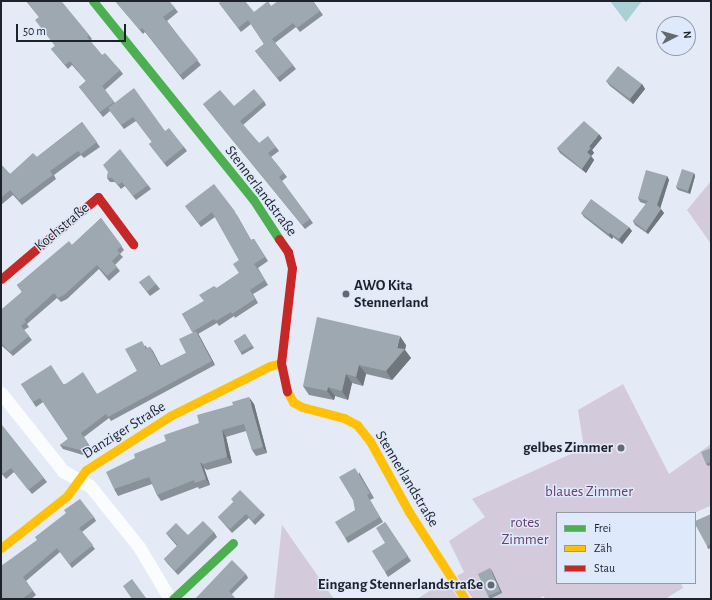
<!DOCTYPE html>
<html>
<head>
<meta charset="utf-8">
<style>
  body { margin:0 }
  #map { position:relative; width:712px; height:600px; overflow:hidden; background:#e5ebf6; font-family:"Alegreya Sans",sans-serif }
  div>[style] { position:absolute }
  .green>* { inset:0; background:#d3cadc }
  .water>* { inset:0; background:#aad0d6 }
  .street>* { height:13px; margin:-6.5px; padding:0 6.5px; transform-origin:6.5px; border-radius:6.5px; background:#fbfcfe }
  .fast>* { height:9px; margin:-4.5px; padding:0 4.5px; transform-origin:4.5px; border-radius:4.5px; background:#4caf50 }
  .slow>* { height:9px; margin:-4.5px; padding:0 4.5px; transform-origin:4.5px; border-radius:4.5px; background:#ffc107 }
  .jam>* { height:9px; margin:-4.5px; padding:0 4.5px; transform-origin:4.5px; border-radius:4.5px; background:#c62828 }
  .wall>* { inset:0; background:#889098 }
  .shaded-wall>* { inset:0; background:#6f767c }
  .building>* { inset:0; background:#9ea8b1 }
  .dots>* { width:11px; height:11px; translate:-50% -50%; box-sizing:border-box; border:2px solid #dfe9fc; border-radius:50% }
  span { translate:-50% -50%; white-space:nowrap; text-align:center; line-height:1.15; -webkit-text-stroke:3px #dfe9fc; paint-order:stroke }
  .street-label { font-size:15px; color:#1f2329 }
  .poi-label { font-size:15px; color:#1f2329; font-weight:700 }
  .left { translate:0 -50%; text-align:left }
  .right { translate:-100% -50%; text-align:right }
  .park-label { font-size:15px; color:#66406c }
  .frame { position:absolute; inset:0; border:2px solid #1f2329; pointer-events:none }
  .legend { position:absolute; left:556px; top:512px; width:140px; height:72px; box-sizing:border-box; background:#dfe9fc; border:1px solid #929aa8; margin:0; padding:5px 7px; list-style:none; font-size:12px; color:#1f2329 }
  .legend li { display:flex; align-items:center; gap:8px; height:20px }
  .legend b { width:20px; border:1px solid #929aa8 }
  .north { position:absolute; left:656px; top:16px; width:40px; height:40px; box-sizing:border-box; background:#dfe9fc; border:1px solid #929aa8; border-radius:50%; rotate:84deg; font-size:11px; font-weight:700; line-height:16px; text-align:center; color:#1f2329 }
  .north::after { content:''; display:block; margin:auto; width:14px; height:18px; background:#646971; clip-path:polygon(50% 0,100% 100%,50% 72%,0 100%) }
  .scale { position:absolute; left:16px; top:24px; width:110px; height:18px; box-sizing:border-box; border:2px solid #1f2329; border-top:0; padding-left:5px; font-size:12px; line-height:14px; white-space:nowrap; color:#1f2329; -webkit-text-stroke:3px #dfe9fc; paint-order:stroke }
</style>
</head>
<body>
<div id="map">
  <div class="green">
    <div style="clip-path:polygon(711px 181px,711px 244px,687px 210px)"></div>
    <div style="clip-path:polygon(623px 384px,669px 474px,711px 444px,711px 508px,710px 506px,694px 513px,557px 513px,557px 583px,681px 583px,683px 588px,665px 599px,546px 599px,543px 596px,539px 599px,473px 599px,457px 576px,464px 572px,449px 541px,485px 517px,472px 499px,584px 448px,578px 410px)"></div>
    <div style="clip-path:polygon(282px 525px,334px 599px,274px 599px)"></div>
    <div style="clip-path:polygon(446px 580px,459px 599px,417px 599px)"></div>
  </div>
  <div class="water">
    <div style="clip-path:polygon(610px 1px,642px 1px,626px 22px)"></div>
  </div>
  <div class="street">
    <div style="left:1px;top:393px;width:100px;rotate:51.5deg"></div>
    <div style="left:63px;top:471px;width:31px;rotate:29deg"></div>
    <div style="left:90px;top:486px;width:78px;rotate:51.2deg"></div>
    <div style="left:139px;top:547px;width:61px;rotate:59.2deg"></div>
  </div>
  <div class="fast">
    <div style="left:93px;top:1px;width:255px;rotate:51.1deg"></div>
    <div style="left:253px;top:199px;width:48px;rotate:57deg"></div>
    <div style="left:173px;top:599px;width:82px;rotate:-43deg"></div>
  </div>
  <div class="slow">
    <div style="left:287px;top:391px;width:13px;rotate:61deg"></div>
    <div style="left:293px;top:402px;width:10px;rotate:29deg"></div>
    <div style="left:302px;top:407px;width:43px;rotate:14.7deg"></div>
    <div style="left:344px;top:418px;width:15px;rotate:28deg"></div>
    <div style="left:357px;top:425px;width:21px;rotate:51deg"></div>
    <div style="left:370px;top:441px;width:81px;rotate:61.2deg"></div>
    <div style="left:409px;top:512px;width:103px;rotate:57.2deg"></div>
    <div style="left:1px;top:548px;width:84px;rotate:-38.2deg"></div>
    <div style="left:67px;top:496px;width:32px;rotate:-54deg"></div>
    <div style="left:86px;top:470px;width:100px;rotate:-32.7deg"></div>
    <div style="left:170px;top:416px;width:112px;rotate:-26.6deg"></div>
    <div style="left:270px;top:366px;width:11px;rotate:-15deg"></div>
  </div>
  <div class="jam">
    <div style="left:279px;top:239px;width:16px;rotate:55deg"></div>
    <div style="left:288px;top:252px;width:16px;rotate:76deg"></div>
    <div style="left:292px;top:268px;width:96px;rotate:96.6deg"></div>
    <div style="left:281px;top:363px;width:29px;rotate:78deg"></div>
    <div style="left:1px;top:279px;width:127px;rotate:-40.2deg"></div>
    <div style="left:98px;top:197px;width:59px;rotate:53.3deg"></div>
  </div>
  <div class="wall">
    <div style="clip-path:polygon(26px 1px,61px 1px,89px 35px,92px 39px,90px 41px,102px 55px,120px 70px,123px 74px,105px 90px,115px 103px,165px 131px,184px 147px,187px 151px,167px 167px,149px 144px,152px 142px,136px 121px,124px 129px,110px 111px,103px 117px,79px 87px,86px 81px,72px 65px,68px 69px,51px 49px,55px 46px,39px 17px)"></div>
    <div style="clip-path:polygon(115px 1px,169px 1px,178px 12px,167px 21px,201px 65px,183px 80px,145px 32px,143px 34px)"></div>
    <div style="clip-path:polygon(313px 1px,323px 15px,300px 32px,296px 27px,275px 43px,296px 69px,280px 82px,255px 51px,264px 44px,251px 24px,241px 32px,219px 3px,254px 12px,271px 6px)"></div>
    <div style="clip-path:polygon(606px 81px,642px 84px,645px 89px,633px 104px,610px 86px)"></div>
    <div style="clip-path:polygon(264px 101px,266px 105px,243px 125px,259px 143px,276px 147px,279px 151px,271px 157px,287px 177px,282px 181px,313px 223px,305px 229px,203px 104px,234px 106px)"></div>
    <div style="clip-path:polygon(82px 122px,100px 147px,84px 158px,81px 155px,54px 175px,56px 179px,22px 205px,13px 195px,1px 205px,1px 165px,10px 174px,37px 157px)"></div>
    <div style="clip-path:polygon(602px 138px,592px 150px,594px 153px,591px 156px,594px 160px,586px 173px,560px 153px,557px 148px)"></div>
    <div style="clip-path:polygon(108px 172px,148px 185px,151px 189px,136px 200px,125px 186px,121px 189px,115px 182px,110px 182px,107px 178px)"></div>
    <div style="clip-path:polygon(694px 173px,695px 176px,690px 194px,678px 190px,676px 187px)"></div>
    <div style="clip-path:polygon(667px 176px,669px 180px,660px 208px,664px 213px,648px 234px,635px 225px,633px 221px,646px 204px,640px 202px,638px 198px)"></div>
    <div style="clip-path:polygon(185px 206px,237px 215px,251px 240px,254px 239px,268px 261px,258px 268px,268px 285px,253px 294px,258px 303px,235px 318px,234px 316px,219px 326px,217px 323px,198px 334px,215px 365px,111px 421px,109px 418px,84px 437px,91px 448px,83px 455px,63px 449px,60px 445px,68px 439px,43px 402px,36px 407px,21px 384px,64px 384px,98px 394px,137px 371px,145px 345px,147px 348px,150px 347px,161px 366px,186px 353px,193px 332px,182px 314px,204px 301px,217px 288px,239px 273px,239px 260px,215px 217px,201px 227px)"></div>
    <div style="clip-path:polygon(581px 213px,632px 231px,622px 244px,613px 237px,612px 239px,584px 217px)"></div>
    <div style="clip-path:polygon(101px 218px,124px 250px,120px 254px,123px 257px,115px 265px,120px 271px,109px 281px,99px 269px,67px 299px,61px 302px,57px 298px,27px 324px,29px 327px,24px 330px,32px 340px,13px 356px,1px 345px,1px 310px,22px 292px,17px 285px,72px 245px)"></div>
    <div style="clip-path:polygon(139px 282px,156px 284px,160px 289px,150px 296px)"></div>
    <div style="clip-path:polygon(245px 334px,254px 348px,242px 355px,234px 341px)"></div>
    <div style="clip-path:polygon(406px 345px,405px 350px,411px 358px,392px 380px,366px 374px,363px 386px,352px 383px,348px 400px,335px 396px,334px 400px,309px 395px,303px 386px)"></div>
    <div style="clip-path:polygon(254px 404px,267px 453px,256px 456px,252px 450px,246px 431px,226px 437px,232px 463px,207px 470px,204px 468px,210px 485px,199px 489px,198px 487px,161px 501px,157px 495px,152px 484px,118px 496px,114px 489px,135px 458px,166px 441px)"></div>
    <div style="clip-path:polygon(1px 424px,47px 482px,32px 494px,14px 472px,6px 479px,1px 473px)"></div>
    <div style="clip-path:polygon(711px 448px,711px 465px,708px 466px,706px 464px)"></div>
    <div style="clip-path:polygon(359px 472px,374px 498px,370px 500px,383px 522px,348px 543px,345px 538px,355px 510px)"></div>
    <div style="clip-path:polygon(231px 499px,262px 512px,265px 515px,255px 525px,249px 518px,232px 533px,218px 517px,234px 502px)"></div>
    <div style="clip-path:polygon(711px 514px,711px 548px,708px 549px,707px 546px)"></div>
    <div style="clip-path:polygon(94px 517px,96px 521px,82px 532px,95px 549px,72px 568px,60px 552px,26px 581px,36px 595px,31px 599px,1px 599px,1px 566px)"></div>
    <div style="clip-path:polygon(385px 522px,411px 561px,388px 577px,385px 572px)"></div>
    <div style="clip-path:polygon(214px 532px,217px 537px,178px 575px,167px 563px,164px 559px,177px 546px,169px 537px,166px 533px,188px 535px)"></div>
    <div style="clip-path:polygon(492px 571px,502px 593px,490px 599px,488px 596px)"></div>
    <div style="clip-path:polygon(246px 574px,248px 578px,232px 594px,195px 599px)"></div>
  </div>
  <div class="shaded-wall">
    <div style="clip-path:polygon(642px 84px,645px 89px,633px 104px,630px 99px)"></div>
    <div style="clip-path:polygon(599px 134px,602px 138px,592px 150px,594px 153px,591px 156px,594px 160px,586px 173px,582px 169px,589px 147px)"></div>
    <div style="clip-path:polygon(694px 173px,695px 176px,690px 194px,688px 191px)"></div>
    <div style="clip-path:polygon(667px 176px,669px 180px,660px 209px,657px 205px)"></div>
    <div style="clip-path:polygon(661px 209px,664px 213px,648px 234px,646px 231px)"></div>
    <div style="clip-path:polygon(629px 227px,632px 231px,622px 244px,619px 239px)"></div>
    <div style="clip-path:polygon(610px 233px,613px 237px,612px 239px,609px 234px)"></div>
    <div style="clip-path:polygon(196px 331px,199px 335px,215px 365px,212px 361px)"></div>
    <div style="clip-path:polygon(400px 336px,406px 345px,405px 350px,411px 358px,392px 380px,386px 371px,397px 348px)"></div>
    <div style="clip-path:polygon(150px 347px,153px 351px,163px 371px,160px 366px)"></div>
    <div style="clip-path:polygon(359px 365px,366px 374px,363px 386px,356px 377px)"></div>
    <div style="clip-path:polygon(346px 374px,352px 383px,348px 400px,342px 391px)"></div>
    <div style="clip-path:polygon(328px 387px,335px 396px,334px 400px,327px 391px)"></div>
    <div style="clip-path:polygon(249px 397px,254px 404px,267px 453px,263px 447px)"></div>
    <div style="clip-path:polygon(222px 430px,226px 437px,232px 463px,227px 457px)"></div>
    <div style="clip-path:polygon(200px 462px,204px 468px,210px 485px,206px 479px)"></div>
    <div style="clip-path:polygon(490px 568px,492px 571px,502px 593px,500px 591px)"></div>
  </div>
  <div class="building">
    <div style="clip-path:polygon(27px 1px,61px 1px,89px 35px,87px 37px,102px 55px,105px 53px,120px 70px,102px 86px,114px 102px,100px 112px,79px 87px,86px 81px,70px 61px,65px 65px,51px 49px,55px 46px,35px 20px,39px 17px)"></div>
    <div style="clip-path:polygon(115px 1px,169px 1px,175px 8px,163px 17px,198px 60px,180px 75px,142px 28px,140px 30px)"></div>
    <div style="clip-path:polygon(222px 1px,245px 1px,254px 12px,268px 1px,271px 6px,278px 1px,313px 1px,320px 11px,297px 28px,293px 23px,272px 39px,293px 65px,277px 78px,255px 51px,264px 44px,248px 20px,238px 28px,219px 3px)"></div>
    <div style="clip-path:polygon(618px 66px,642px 84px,630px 99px,606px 81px)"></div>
    <div style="clip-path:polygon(134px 88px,165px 131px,169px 128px,184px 147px,164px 163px,149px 144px,152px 142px,133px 117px,121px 125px,108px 108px)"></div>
    <div style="clip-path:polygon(254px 89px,264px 101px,240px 121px,259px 143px,268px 136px,276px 147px,268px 153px,284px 173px,279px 177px,310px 219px,302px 225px,203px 104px,220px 90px,234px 106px)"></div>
    <div style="clip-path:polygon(584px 121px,599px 134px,589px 147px,591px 148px,587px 152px,591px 156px,582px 169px,557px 148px)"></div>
    <div style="clip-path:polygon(82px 122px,97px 142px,81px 154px,78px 151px,50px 171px,53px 175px,19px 200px,10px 190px,1px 198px,1px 164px,10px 174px,33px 153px,37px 157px)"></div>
    <div style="clip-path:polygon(120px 149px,148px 185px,133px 196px,122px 182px,118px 185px,112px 178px,107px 178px,108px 172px,103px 165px)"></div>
    <div style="clip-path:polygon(682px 169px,694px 173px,688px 191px,676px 187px)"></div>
    <div style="clip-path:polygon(646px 170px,667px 176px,657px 205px,661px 209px,646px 231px,633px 221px,648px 201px,638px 198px)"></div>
    <div style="clip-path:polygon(214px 184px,234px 210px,251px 240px,254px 239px,265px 257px,254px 264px,265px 280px,250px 290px,255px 299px,232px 314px,231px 312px,216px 321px,214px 319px,192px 332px,182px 314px,204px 301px,199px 295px,214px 286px,217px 288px,239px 273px,233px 264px,239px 260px,212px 212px,198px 223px,185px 206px)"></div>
    <div style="clip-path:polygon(591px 199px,629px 227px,619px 239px,610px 233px,609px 234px,581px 213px)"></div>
    <div style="clip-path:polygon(101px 218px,122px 246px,117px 250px,120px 253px,112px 261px,117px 267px,107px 276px,97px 265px,64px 295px,58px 298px,54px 293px,24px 320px,26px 322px,21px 326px,29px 336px,10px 352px,1px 343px,1px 310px,22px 292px,17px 285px,69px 241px,72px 245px)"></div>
    <div style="clip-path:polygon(149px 275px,156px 284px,147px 292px,139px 282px)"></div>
    <div style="clip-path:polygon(317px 317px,400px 336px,397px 348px,405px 349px,386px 371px,359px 365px,356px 377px,346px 374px,342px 391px,328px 387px,327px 391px,303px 386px)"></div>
    <div style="clip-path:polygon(196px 331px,212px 361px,108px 417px,106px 414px,81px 433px,88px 444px,80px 450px,60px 445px,68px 439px,40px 398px,33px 402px,21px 384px,51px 365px,64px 385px,83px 372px,97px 394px,137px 371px,125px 349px,142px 341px,146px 349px,150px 347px,160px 366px,186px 353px,179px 339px)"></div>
    <div style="clip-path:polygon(245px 334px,252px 346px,241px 352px,234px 341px)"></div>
    <div style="clip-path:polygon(249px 397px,263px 447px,252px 450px,244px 424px,222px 430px,227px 457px,203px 464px,200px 462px,206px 479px,195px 483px,194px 480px,157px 495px,149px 477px,114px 489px,106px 472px,135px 458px,134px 454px,166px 441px,164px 435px,199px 423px,197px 415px,233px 405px,232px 402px)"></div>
    <div style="clip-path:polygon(1px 424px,44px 478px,28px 490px,11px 468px,3px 474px,1px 472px)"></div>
    <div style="clip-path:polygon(711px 448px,711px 462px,706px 464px,701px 452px)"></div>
    <div style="clip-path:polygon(355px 468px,370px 493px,367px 495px,380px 517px,345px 538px,335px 522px,355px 510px,353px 500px,339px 477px)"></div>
    <div style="clip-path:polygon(240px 490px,262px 512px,253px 521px,246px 514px,230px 529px,218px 517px,234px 501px,231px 499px)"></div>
    <div style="clip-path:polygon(80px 499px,94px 517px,79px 528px,93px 545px,69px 564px,57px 548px,23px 577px,33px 591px,22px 599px,1px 599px,1px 566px,37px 540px,35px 537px,66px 513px,64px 510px)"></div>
    <div style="clip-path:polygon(711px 514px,711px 544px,707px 546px,695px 524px,695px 521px)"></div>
    <div style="clip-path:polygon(203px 521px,214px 532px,175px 571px,164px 559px,178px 545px,166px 533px,176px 523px,188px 535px)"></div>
    <div style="clip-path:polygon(385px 522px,408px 556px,385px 572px,372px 551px,385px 543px,376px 528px)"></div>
    <div style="clip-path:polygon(232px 560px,246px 574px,229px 591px,236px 599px,195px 599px)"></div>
    <div style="clip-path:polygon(490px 568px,500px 591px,488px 596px,478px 574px)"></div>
    <div style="clip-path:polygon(132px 579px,146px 598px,145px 599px,132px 599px,123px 586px)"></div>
  </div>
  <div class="dots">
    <div style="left:346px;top:294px;background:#646971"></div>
    <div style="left:621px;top:448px;background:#646971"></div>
    <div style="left:491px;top:585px;background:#646971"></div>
  </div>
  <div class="street-label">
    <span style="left:261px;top:191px;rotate:53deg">Stennerlandstraße</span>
    <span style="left:62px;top:227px;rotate:-40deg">Kochstraße</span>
    <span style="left:124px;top:430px;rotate:-32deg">Danziger Straße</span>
    <span style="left:407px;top:479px;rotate:59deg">Stennerlandstraße</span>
  </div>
  <div class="poi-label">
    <span class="left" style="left:354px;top:294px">AWO Kita<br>Stennerland</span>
    <span class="right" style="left:613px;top:448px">gelbes Zimmer</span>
    <span class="right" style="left:483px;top:585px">Eingang Stennerlandstraße</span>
  </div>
  <div class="park-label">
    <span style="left:589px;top:492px">blaues Zimmer</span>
    <span style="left:525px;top:531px">rotes<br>Zimmer</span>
  </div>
  <div class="frame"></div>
  <ul class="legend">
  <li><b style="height:5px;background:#4caf50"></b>Frei</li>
  <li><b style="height:5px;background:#ffc107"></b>Zäh</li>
  <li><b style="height:5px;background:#c62828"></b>Stau</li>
  </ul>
  <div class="north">N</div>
  <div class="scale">50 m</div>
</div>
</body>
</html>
